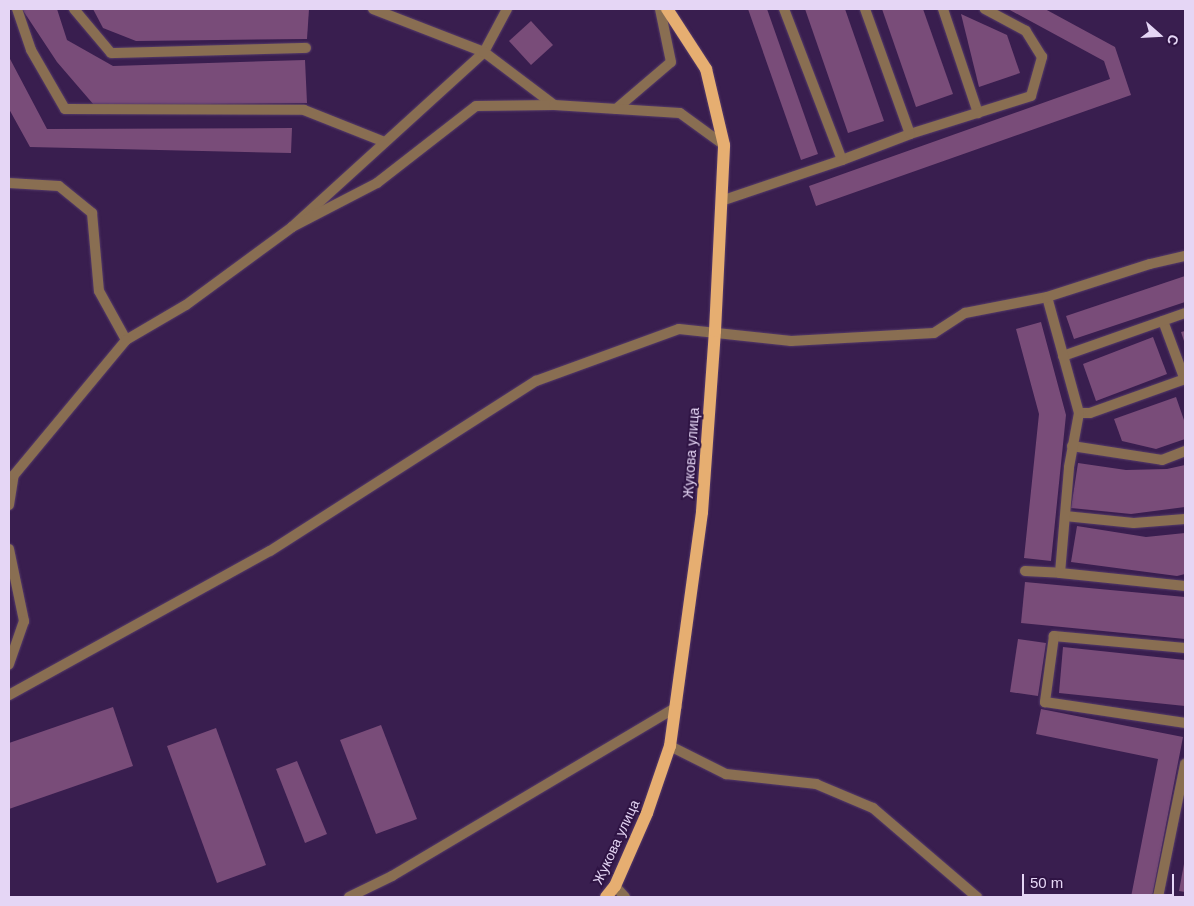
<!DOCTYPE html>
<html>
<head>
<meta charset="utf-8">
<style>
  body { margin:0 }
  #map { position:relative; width:1194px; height:906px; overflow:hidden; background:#391e4f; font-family:Helvetica,sans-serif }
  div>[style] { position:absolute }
  .building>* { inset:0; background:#794c79 }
  .roads { filter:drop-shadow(0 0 1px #553b6a) drop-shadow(0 0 1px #553b6a) }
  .service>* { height:10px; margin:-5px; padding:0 5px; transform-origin:5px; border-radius:5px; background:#896e52 }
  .minor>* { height:10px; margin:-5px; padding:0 5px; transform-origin:5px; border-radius:5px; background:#896e52 }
  .primary>* { height:12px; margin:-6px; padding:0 6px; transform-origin:6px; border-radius:6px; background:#e6ae71 }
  span { translate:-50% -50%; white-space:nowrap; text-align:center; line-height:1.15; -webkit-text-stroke:4px #2f1444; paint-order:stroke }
  .street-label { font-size:14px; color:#e5d6f5 }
  .frame { position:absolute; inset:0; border:10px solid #e5d6f5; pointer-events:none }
  .north { position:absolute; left:1134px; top:10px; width:50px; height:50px; -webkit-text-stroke:4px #2f1444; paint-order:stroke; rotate:109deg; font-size:14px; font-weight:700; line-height:20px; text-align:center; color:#e5d6f5 }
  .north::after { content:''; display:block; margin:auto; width:18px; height:22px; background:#e5d6f5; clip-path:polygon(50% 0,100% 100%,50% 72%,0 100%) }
  .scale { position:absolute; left:1022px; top:874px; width:152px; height:22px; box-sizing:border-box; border:2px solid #e5d6f5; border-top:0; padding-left:6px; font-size:15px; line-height:18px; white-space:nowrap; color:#e5d6f5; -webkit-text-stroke:4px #2f1444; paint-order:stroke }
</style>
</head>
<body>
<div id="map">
  <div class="building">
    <div style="clip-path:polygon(22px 9px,57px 9px,67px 40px,113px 66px,305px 60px,307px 103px,94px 105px,57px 62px)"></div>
    <div style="clip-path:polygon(93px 9px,309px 9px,307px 39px,136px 41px,103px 28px)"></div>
    <div style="clip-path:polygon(748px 9px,767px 9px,818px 154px,801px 160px)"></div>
    <div style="clip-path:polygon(805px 9px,845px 9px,884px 121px,848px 133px)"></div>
    <div style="clip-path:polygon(882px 9px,923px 9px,953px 94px,916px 107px)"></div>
    <div style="clip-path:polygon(1008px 9px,1045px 9px,1115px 47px,1131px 95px,816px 206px,809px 186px,1110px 79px,1104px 61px)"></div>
    <div style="clip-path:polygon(961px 14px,1007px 35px,1020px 73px,979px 87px)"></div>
    <div style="clip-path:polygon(531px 21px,553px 45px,531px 65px,509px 41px)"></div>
    <div style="clip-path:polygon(9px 57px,47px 129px,292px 128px,291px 153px,30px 147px,9px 109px)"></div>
    <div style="clip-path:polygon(1185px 276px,1185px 302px,1074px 339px,1066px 316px)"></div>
    <div style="clip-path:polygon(1041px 322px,1066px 415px,1051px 561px,1024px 558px,1039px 414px,1016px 329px)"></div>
    <div style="clip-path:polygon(1185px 331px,1185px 344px,1181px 332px)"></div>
    <div style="clip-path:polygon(1153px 337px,1167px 374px,1096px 401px,1083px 364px)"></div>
    <div style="clip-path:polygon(1176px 397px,1185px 423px,1185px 439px,1156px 449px,1122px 441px,1114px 419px)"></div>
    <div style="clip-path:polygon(1078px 463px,1126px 470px,1167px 469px,1185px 465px,1185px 507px,1131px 514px,1071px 508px)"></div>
    <div style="clip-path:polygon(1077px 526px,1146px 537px,1185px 533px,1185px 574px,1177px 576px,1071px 562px)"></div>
    <div style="clip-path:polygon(1025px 582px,1185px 597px,1185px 639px,1021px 623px)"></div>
    <div style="clip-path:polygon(1018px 639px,1046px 643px,1038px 696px,1010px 692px)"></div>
    <div style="clip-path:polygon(1063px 647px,1185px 660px,1185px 706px,1059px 693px)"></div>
    <div style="clip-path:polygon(113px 707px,133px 766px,9px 809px,9px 743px)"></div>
    <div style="clip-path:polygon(1041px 709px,1183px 737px,1152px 897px,1131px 897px,1158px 759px,1036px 734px)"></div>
    <div style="clip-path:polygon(381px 725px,417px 819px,376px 834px,340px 740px)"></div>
    <div style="clip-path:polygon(216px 728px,266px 865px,217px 883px,167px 746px)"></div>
    <div style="clip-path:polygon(297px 761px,327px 834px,305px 843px,276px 769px)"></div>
    <div style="clip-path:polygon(1184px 864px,1185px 864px,1185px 892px,1179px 891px)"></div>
  </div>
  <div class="roads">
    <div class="service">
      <div style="left:17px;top:9px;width:43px;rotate:71.1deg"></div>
      <div style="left:31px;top:50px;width:68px;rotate:60deg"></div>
      <div style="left:65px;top:109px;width:239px;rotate:0.2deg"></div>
      <div style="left:304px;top:110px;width:87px;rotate:21.6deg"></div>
      <div style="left:74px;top:9px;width:57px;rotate:49.9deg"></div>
      <div style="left:111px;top:53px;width:195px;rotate:-1.5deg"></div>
      <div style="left:943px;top:9px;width:110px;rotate:71.4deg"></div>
      <div style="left:910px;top:134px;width:127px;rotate:-17.4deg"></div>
      <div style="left:1031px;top:96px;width:41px;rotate:-74.2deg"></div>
      <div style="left:1042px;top:57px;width:31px;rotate:-122deg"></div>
      <div style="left:1026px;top:31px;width:47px;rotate:-151.8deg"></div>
      <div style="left:842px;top:160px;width:73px;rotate:-20.9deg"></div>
      <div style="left:910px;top:134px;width:133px;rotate:-109.8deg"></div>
      <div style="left:59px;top:186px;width:43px;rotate:39.3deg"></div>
      <div style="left:92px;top:213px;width:78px;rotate:84.9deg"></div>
      <div style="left:99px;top:291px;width:56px;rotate:61.1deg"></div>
      <div style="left:126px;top:340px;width:69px;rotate:-30.3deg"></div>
      <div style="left:186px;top:305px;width:132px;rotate:-36.3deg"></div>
      <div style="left:292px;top:227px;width:260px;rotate:-42.3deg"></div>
      <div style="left:484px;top:52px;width:49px;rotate:-61.9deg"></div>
      <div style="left:721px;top:201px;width:128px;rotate:-18.7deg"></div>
      <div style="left:842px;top:160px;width:162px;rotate:-111deg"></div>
      <div style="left:1163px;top:321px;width:63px;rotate:69.6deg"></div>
      <div style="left:1063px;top:356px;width:129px;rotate:-19.4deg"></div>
      <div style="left:1079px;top:413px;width:11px"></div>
      <div style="left:1090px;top:413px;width:101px;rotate:-19.7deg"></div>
      <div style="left:1072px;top:446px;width:91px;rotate:8.8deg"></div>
      <div style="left:1162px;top:460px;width:25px;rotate:-21deg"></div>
      <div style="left:1065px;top:516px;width:69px;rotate:5.8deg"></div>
      <div style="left:1134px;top:523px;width:51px;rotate:-4.5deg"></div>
      <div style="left:1025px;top:571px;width:35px;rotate:3deg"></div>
      <div style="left:1060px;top:573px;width:106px;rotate:-85.1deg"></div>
      <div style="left:1069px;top:467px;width:55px;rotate:-79.5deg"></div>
      <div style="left:1079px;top:413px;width:120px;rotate:-105.4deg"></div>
      <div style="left:1060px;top:573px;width:126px;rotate:5.9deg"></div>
      <div style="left:1185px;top:648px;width:132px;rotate:-174.8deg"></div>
      <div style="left:1054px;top:636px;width:67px;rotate:97.8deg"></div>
      <div style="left:1045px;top:702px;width:142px;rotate:8.5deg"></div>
      <div style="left:9px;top:695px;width:298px;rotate:-28.9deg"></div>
      <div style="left:270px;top:551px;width:316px;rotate:-32.6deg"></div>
      <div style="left:536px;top:381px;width:152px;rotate:-20deg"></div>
      <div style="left:679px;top:329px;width:113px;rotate:6.1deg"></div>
      <div style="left:791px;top:341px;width:143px;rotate:-3.2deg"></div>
      <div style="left:934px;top:333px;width:37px;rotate:-33deg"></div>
      <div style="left:965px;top:313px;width:84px;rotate:-11deg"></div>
      <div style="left:1047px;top:297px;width:108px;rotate:-17.8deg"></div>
      <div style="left:1150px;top:264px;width:36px;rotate:-13deg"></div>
      <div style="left:670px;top:746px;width:63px;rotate:26.6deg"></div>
      <div style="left:726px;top:774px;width:91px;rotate:6.3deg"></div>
      <div style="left:816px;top:784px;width:62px;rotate:22.8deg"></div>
      <div style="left:873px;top:808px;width:137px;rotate:40.6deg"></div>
      <div style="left:615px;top:886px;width:15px;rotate:48deg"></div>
      <div style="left:349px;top:897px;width:48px;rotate:-26deg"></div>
      <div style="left:392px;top:876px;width:331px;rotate:-30.7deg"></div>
      <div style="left:1158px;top:897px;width:136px;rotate:-78.5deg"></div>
    </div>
    <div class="minor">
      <div style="left:373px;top:9px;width:119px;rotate:21.2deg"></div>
      <div style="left:484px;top:52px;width:88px;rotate:37.1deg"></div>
      <div style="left:616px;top:109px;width:72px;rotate:-40.5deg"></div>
      <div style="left:671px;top:62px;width:54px;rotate:-101.7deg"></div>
      <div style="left:9px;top:183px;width:50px;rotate:3.4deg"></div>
      <div style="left:292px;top:227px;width:96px;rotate:-27.4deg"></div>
      <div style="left:377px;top:183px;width:125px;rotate:-37.9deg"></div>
      <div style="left:476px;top:106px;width:78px;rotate:-0.7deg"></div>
      <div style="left:554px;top:105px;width:126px;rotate:3.6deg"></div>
      <div style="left:680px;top:113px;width:54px;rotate:36deg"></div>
      <div style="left:9px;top:505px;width:30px;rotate:-81deg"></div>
      <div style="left:14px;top:475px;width:175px;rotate:-50.3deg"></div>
      <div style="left:9px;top:549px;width:74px;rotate:78.2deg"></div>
      <div style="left:24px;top:621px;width:46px;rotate:109.2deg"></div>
    </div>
    <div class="primary">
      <div style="left:606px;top:897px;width:14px;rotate:-51deg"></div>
      <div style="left:615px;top:886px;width:80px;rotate:-66.3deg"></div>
      <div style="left:647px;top:813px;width:71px;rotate:-71.1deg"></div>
      <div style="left:670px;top:746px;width:236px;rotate:-82.2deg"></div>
      <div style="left:702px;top:512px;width:181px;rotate:-85.9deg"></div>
      <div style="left:715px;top:331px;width:186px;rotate:-87.2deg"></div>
      <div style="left:724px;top:145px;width:78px;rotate:-103.3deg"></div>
      <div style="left:706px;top:69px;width:72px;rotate:-123deg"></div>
    </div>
  </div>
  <div class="street-label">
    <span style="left:691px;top:453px;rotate:-86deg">Жукова улица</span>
    <span style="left:616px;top:842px;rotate:-65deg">Жукова улица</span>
  </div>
  <div class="frame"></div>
  <div class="north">С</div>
  <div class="scale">50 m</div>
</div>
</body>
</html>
